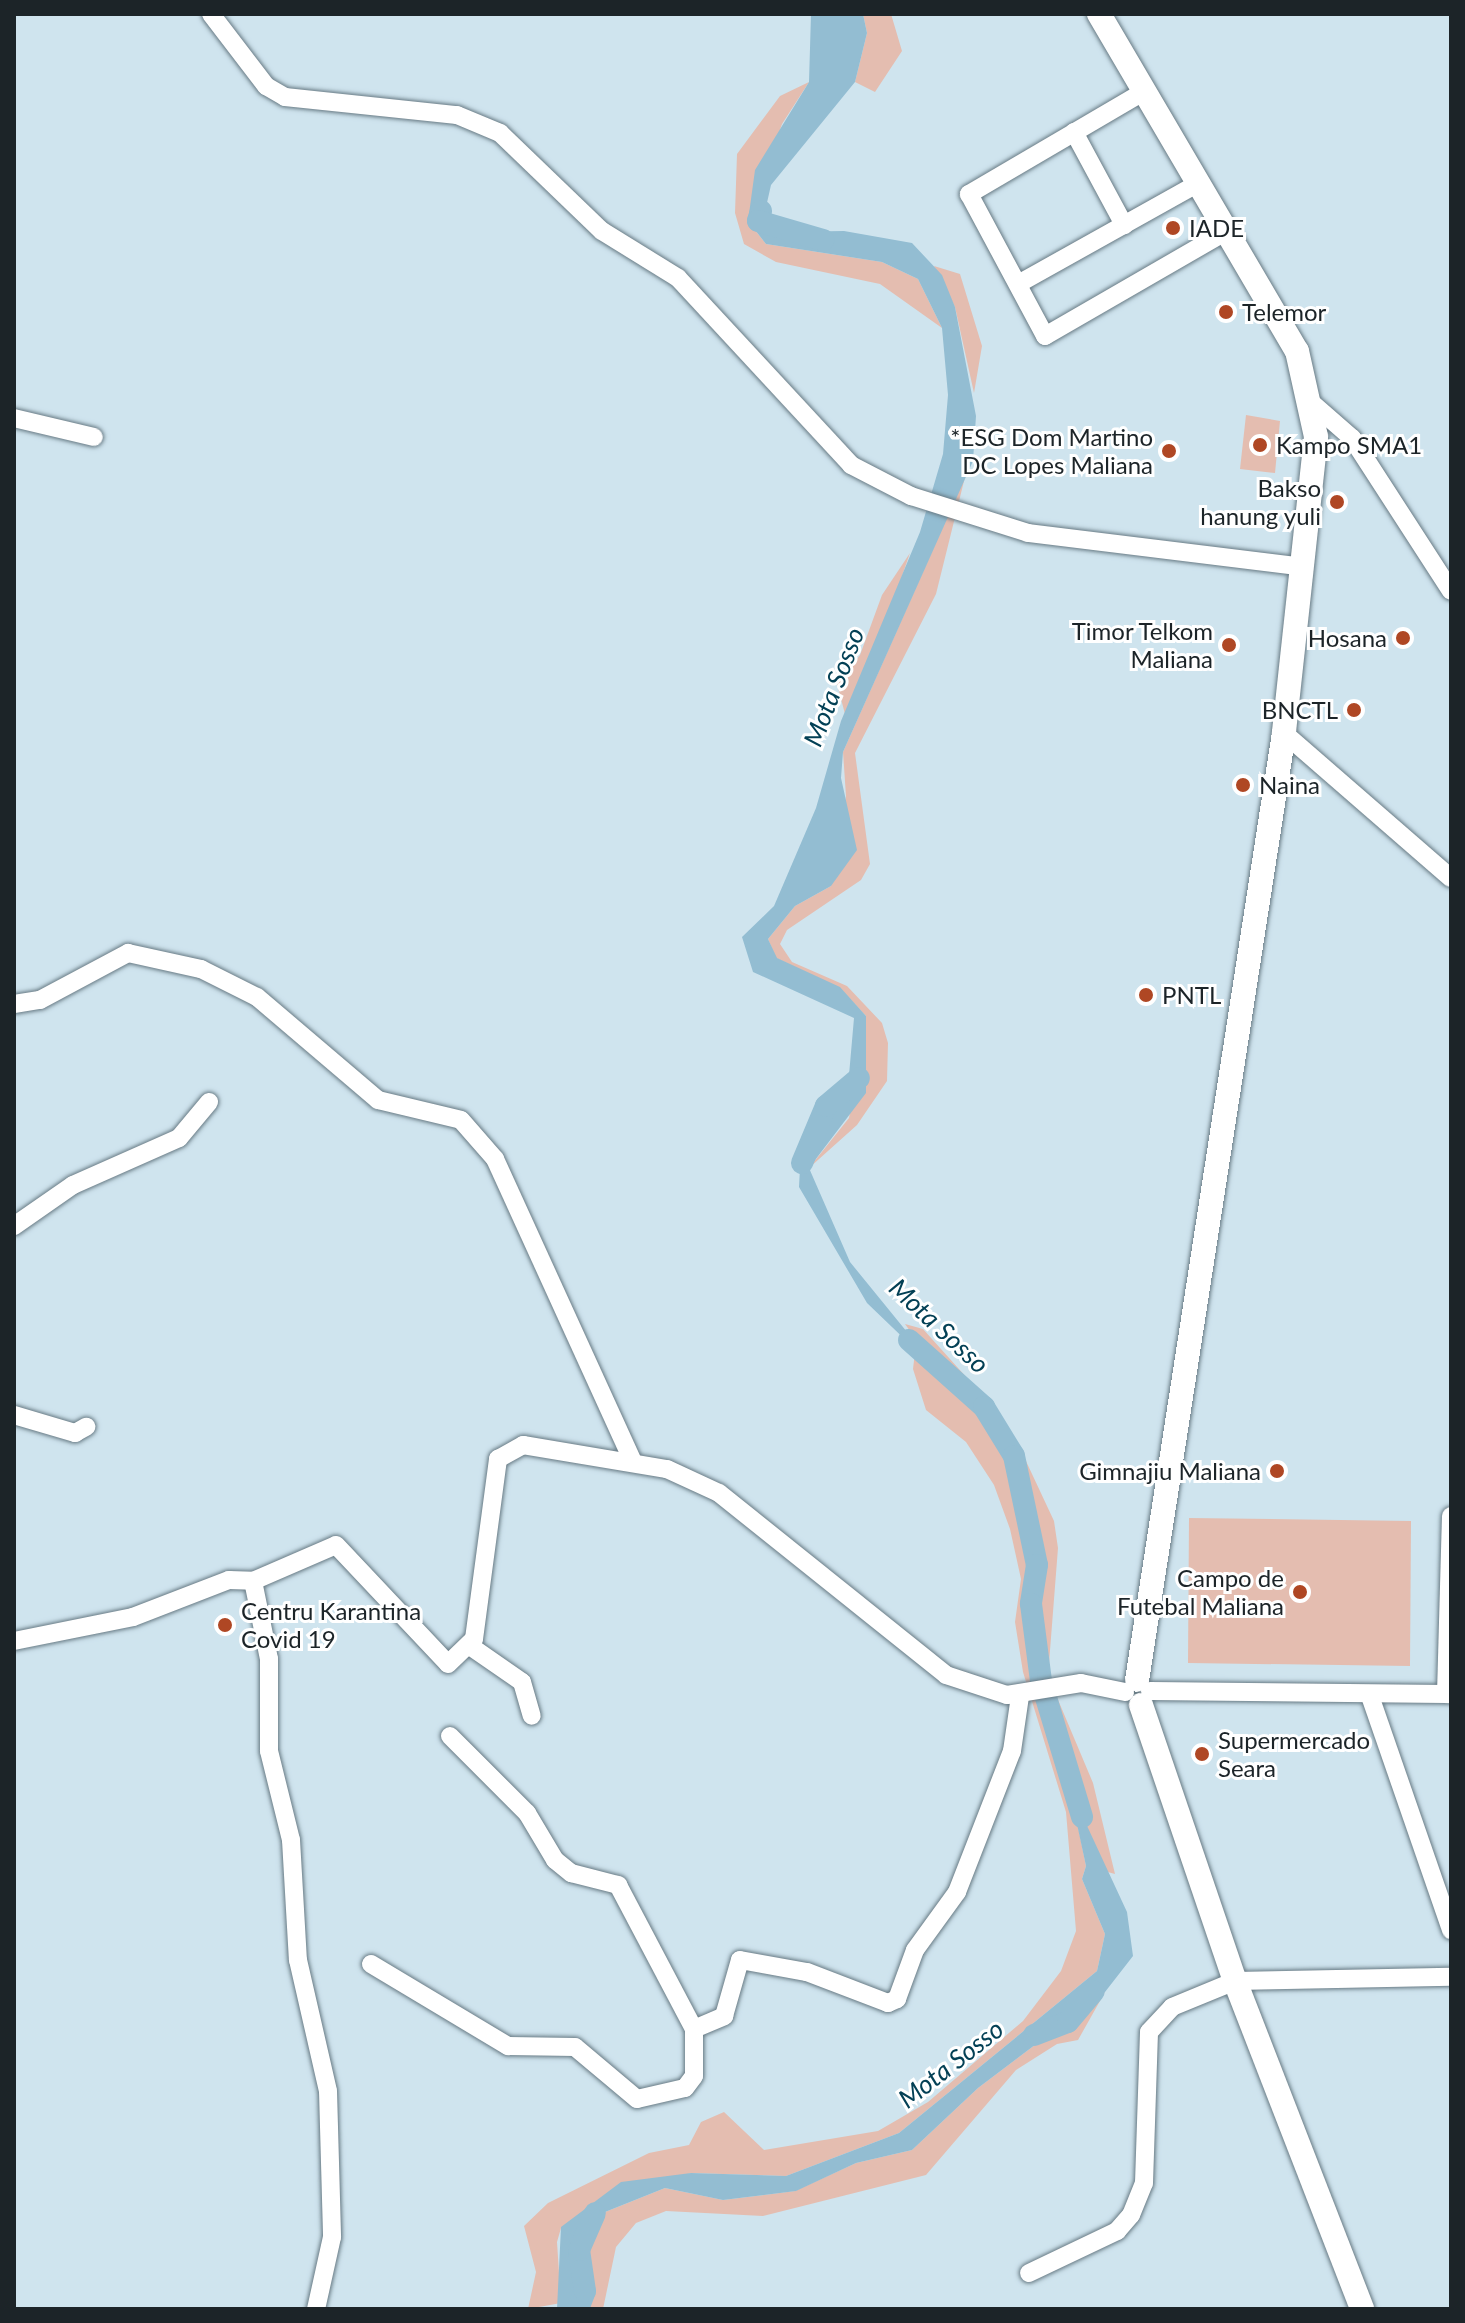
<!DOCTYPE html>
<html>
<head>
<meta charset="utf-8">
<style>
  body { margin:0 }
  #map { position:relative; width:1465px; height:2323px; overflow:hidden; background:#cfe4ee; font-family:Lato,sans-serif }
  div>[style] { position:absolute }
  .green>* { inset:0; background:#e4bdb0 }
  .water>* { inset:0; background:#93bdd2 }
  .river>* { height:22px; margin:-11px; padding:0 11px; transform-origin:11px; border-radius:11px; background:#93bdd2 }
  .roads { filter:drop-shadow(0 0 2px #677a84) drop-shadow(0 0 2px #677a84) }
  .minor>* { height:18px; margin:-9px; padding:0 9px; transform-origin:9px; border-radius:9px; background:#fff }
  .major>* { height:24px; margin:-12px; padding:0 12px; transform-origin:12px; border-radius:12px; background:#fff }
  .dots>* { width:22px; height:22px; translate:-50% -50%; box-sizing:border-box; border:4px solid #fff; border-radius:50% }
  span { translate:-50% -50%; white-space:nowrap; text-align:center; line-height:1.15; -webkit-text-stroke:6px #fff; paint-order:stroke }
  .poi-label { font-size:24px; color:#1c2428 }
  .left { translate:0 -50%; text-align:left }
  .right { translate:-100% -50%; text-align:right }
  .water-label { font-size:26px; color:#034055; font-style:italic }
  .frame { position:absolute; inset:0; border:16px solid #1c2428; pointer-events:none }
</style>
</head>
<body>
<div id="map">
  <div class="green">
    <div style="clip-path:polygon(863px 14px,891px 14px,902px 51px,875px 92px,855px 82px,867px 33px)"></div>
    <div style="clip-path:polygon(809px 82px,782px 124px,748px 221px,766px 244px,882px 262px,918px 279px,942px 328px,880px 284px,776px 262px,744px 244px,735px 213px,737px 154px,780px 96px)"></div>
    <div style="clip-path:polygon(934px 266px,960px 274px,982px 346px,974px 393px,955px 307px)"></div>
    <div style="clip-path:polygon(1246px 415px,1280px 421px,1275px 473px,1240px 469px)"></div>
    <div style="clip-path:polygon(965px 477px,936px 594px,855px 753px,870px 864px,861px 880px,787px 930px,780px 944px,792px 962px,847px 986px,882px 1023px,888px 1043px,887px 1081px,857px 1125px,809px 1168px,849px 1118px,866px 1016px,840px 988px,776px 958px,768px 939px,795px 906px,831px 886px,846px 796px,843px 752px)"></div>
    <div style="clip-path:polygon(910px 553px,894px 599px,845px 714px,837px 684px,860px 655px,882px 595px)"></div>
    <div style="clip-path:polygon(905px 1324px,923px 1329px,985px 1398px,1018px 1444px,1054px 1521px,1058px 1548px,1048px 1676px,1093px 1783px,1115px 1874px,1104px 1871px,1070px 1788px,1086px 1866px,1082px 1879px,1105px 1934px,1097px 1971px,899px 2133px,786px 2176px,691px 2173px,587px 2209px,561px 2228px,557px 2242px,561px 2303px,528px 2309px,536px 2272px,524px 2226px,548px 2203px,649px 2153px,689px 2145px,701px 2122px,724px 2112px,764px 2150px,878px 2131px,928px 2102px,1023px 2021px,1061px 1971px,1076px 1931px,1066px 1812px,1023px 1672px,1015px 1622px,1021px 1579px,1010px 1529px,994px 1485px,966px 1442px,926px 1410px,913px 1369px,915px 1352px,940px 1373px)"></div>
    <div style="clip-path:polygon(1189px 1518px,1411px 1521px,1410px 1666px,1188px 1663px)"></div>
    <div style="clip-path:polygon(1105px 1992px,1078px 2040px,1057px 2044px,1016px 2070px,926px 2175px,763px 2216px,666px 2211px,636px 2223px,616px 2247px,603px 2309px,584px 2309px,577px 2243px,605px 2212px,665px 2188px,723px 2200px,795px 2191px,856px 2163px,912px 2150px,978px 2088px)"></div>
  </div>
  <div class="water">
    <div style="clip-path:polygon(811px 14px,863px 14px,867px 33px,855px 82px,771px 185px,764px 216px,781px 232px,844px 231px,912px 243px,942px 275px,955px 307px,976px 416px,973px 461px,843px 752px,841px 778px,857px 850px,831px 886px,795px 906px,768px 939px,777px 958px,840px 987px,866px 1016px,866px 1093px,809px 1168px,850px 1262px,942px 1375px,867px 1303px,799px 1187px,801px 1149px,849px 1075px,854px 1018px,753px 972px,742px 937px,774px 906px,816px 808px,841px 721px,920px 532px,943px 454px,948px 395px,942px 328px,918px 279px,882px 262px,766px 244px,748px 221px,755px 170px,809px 82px)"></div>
    <div style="clip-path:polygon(1069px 1787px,1127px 1912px,1133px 1956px,1105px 1992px,978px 2088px,912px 2150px,856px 2163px,796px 2191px,723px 2200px,665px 2188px,605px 2212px,577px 2243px,584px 2309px,557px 2309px,561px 2227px,621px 2182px,691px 2173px,786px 2176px,899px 2133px,1097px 1971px,1105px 1934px,1082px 1879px,1086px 1866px)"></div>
  </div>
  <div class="river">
    <div style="left:761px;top:211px;width:10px;rotate:107deg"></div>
    <div style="left:758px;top:221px;width:68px;rotate:16.3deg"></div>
    <div style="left:802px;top:1163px;width:62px;rotate:-67.2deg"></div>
    <div style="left:826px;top:1106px;width:43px;rotate:-40.3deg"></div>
    <div style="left:909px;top:1340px;width:101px;rotate:41.8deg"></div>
    <div style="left:984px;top:1407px;width:57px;rotate:58.5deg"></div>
    <div style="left:1014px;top:1456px;width:111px;rotate:78.1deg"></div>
    <div style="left:1037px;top:1565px;width:39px;rotate:99deg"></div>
    <div style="left:1031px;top:1604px;width:78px;rotate:82.6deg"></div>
    <div style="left:1041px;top:1681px;width:142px;rotate:73.2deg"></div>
    <div style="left:1034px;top:2035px;width:36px;rotate:-21deg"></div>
    <div style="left:1068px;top:2022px;width:40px;rotate:-50deg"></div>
    <div style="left:578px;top:2309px;width:19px;rotate:-69deg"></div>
    <div style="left:585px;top:2291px;width:41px;rotate:-98.3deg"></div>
    <div style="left:579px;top:2250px;width:40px;rotate:-66.6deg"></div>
  </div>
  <div class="roads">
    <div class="minor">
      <div style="left:211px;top:14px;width:91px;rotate:52.6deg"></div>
      <div style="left:266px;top:86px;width:22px;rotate:30deg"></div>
      <div style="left:285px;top:97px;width:173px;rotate:6deg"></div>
      <div style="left:457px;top:115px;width:47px;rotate:22.7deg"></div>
      <div style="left:500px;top:133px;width:141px;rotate:43.9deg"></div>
      <div style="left:602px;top:231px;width:89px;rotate:31.7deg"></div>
      <div style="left:678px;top:278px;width:255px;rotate:47.2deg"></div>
      <div style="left:851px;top:465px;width:68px;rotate:27.3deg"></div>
      <div style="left:911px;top:496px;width:123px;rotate:17.5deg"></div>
      <div style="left:1028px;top:533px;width:277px;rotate:7deg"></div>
      <div style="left:1143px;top:92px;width:202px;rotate:149.6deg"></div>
      <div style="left:969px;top:194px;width:161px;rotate:61.8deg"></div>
      <div style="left:1045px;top:336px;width:208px;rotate:-30deg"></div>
      <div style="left:1074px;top:132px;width:106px;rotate:61.7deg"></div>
      <div style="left:1018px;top:284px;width:205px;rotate:-29.2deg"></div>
      <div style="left:1313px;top:404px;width:52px;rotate:41.1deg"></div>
      <div style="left:1352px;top:438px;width:182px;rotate:57.1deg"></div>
      <div style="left:14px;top:418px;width:82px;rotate:13.4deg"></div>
      <div style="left:1284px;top:733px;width:221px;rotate:41deg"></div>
      <div style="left:14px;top:1004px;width:26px;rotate:-9deg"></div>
      <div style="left:40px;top:1000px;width:100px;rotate:-28.1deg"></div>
      <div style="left:128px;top:953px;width:75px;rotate:12.4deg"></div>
      <div style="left:201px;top:969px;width:63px;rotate:26.6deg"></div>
      <div style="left:257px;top:997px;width:159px;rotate:40.4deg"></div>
      <div style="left:378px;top:1100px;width:85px;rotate:13.5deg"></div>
      <div style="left:461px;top:1120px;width:52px;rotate:48.9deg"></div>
      <div style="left:495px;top:1159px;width:333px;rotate:65.5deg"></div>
      <div style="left:14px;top:1226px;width:72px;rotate:-34.8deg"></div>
      <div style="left:73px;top:1185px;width:116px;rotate:-23.9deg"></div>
      <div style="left:179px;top:1138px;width:47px;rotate:-50.2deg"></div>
      <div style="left:14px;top:1415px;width:64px;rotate:16.4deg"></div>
      <div style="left:75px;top:1433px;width:13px;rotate:-29deg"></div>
      <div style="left:253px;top:1581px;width:80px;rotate:78.4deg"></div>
      <div style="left:269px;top:1659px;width:92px;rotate:90deg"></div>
      <div style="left:269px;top:1751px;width:92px;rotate:76.1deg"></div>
      <div style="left:291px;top:1840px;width:120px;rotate:86.7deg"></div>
      <div style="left:298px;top:1960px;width:134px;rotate:77.1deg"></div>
      <div style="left:328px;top:2091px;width:146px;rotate:88.4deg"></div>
      <div style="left:332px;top:2237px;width:74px;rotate:102.5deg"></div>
      <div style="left:14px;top:1641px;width:121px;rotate:-11.4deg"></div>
      <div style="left:133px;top:1617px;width:103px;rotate:-21.1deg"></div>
      <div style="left:229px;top:1580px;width:24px;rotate:2deg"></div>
      <div style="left:253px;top:1581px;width:90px;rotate:-23.4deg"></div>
      <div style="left:336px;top:1545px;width:163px;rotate:46.7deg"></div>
      <div style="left:448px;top:1664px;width:36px;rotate:-44deg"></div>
      <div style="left:474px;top:1639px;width:182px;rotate:-82.4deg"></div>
      <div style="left:498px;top:1459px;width:29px;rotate:-29deg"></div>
      <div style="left:523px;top:1445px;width:146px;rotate:9.5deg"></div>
      <div style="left:667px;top:1469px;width:57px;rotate:24.8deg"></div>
      <div style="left:719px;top:1493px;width:291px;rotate:38.7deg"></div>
      <div style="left:946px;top:1675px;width:64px;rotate:18.2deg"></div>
      <div style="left:1007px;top:1695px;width:75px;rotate:-9.2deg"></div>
      <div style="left:1081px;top:1683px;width:45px;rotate:11.6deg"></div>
      <div style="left:470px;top:1646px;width:63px;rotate:34.7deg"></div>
      <div style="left:522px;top:1682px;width:35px;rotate:74deg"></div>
      <div style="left:1150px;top:1691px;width:301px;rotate:0.6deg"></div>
      <div style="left:1446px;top:1694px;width:178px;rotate:-88.4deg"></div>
      <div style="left:1370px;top:1696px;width:248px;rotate:70.9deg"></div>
      <div style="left:450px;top:1736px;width:109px;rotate:45deg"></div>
      <div style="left:527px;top:1813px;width:55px;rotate:59.2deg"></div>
      <div style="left:555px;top:1860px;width:21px;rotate:39deg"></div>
      <div style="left:571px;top:1873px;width:49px;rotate:14.3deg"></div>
      <div style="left:618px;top:1885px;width:163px;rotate:62.2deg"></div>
      <div style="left:371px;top:1964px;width:160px;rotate:30.9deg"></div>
      <div style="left:508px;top:2046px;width:67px;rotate:0.9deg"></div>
      <div style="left:575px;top:2047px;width:81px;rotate:40deg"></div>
      <div style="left:637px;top:2099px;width:49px;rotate:-12.9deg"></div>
      <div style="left:685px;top:2088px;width:15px;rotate:-53deg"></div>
      <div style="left:694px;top:2076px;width:47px;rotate:-90deg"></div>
      <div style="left:694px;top:2029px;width:33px;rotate:-23deg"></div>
      <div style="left:724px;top:2016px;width:58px;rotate:-74.1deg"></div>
      <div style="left:740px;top:1960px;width:68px;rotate:10.2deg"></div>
      <div style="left:807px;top:1972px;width:87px;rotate:20.9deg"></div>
      <div style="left:888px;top:2003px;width:10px;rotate:-24deg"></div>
      <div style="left:897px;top:1999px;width:52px;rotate:-69.8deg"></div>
      <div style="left:915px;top:1950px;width:72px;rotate:-54.1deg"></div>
      <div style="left:957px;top:1892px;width:151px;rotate:-68.7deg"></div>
      <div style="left:1012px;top:1751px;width:56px;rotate:-81.7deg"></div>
      <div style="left:1029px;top:2273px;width:98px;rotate:-25.5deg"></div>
      <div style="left:1117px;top:2231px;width:21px;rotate:-49deg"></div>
      <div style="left:1131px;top:2215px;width:35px;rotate:-68deg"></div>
      <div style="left:1144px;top:2183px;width:151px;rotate:-88.1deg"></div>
      <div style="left:1149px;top:2032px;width:34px;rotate:-47deg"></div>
      <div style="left:1172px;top:2007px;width:68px;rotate:-22.4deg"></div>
      <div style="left:1235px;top:1981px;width:216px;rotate:-1.1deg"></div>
    </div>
    <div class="major">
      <div style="left:1099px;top:14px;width:391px;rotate:59.6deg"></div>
      <div style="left:1297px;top:351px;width:88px;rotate:77.5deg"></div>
      <div style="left:1316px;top:437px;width:298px;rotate:96.2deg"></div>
      <div style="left:1284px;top:733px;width:958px;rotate:98.82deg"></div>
      <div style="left:1141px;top:1705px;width:292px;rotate:71.2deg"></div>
      <div style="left:1235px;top:1981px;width:352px;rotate:68.8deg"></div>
    </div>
  </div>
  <div class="dots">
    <div style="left:1173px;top:228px;background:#af4724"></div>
    <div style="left:1226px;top:312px;background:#af4724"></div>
    <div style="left:1260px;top:445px;background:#af4724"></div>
    <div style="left:1169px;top:451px;background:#af4724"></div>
    <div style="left:1337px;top:502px;background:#af4724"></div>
    <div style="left:1403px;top:638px;background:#af4724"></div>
    <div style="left:1229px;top:645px;background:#af4724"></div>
    <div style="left:1354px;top:710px;background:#af4724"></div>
    <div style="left:1243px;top:785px;background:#af4724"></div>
    <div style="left:1146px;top:995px;background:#af4724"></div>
    <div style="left:1277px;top:1471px;background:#af4724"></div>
    <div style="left:1300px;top:1592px;background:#af4724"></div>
    <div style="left:225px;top:1625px;background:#af4724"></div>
    <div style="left:1202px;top:1754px;background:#af4724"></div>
  </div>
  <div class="poi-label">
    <span class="left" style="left:1189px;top:228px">IADE</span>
    <span class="left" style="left:1242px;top:312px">Telemor</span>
    <span class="right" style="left:1153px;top:451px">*ESG Dom Martino<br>DC Lopes Maliana</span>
    <span class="left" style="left:1276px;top:445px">Kampo SMA1</span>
    <span class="right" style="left:1321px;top:502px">Bakso<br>hanung yuli</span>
    <span class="right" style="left:1213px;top:645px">Timor Telkom<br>Maliana</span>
    <span class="right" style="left:1387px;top:638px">Hosana</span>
    <span class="right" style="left:1338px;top:710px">BNCTL</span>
    <span class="left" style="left:1259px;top:785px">Naina</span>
    <span class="left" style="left:1162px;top:995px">PNTL</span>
    <span class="right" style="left:1261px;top:1471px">Gimnajiu Maliana</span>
    <span class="right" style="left:1284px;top:1592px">Campo de<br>Futebal Maliana</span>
    <span class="left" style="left:241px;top:1625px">Centru Karantina<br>Covid 19</span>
    <span class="left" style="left:1218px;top:1754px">Supermercado<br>Seara</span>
  </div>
  <div class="water-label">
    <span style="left:834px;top:687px;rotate:-69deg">Mota Sosso</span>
    <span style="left:939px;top:1326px;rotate:43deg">Mota Sosso</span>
    <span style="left:951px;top:2064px;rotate:-38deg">Mota Sosso</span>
  </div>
  <div class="frame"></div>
</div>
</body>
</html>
